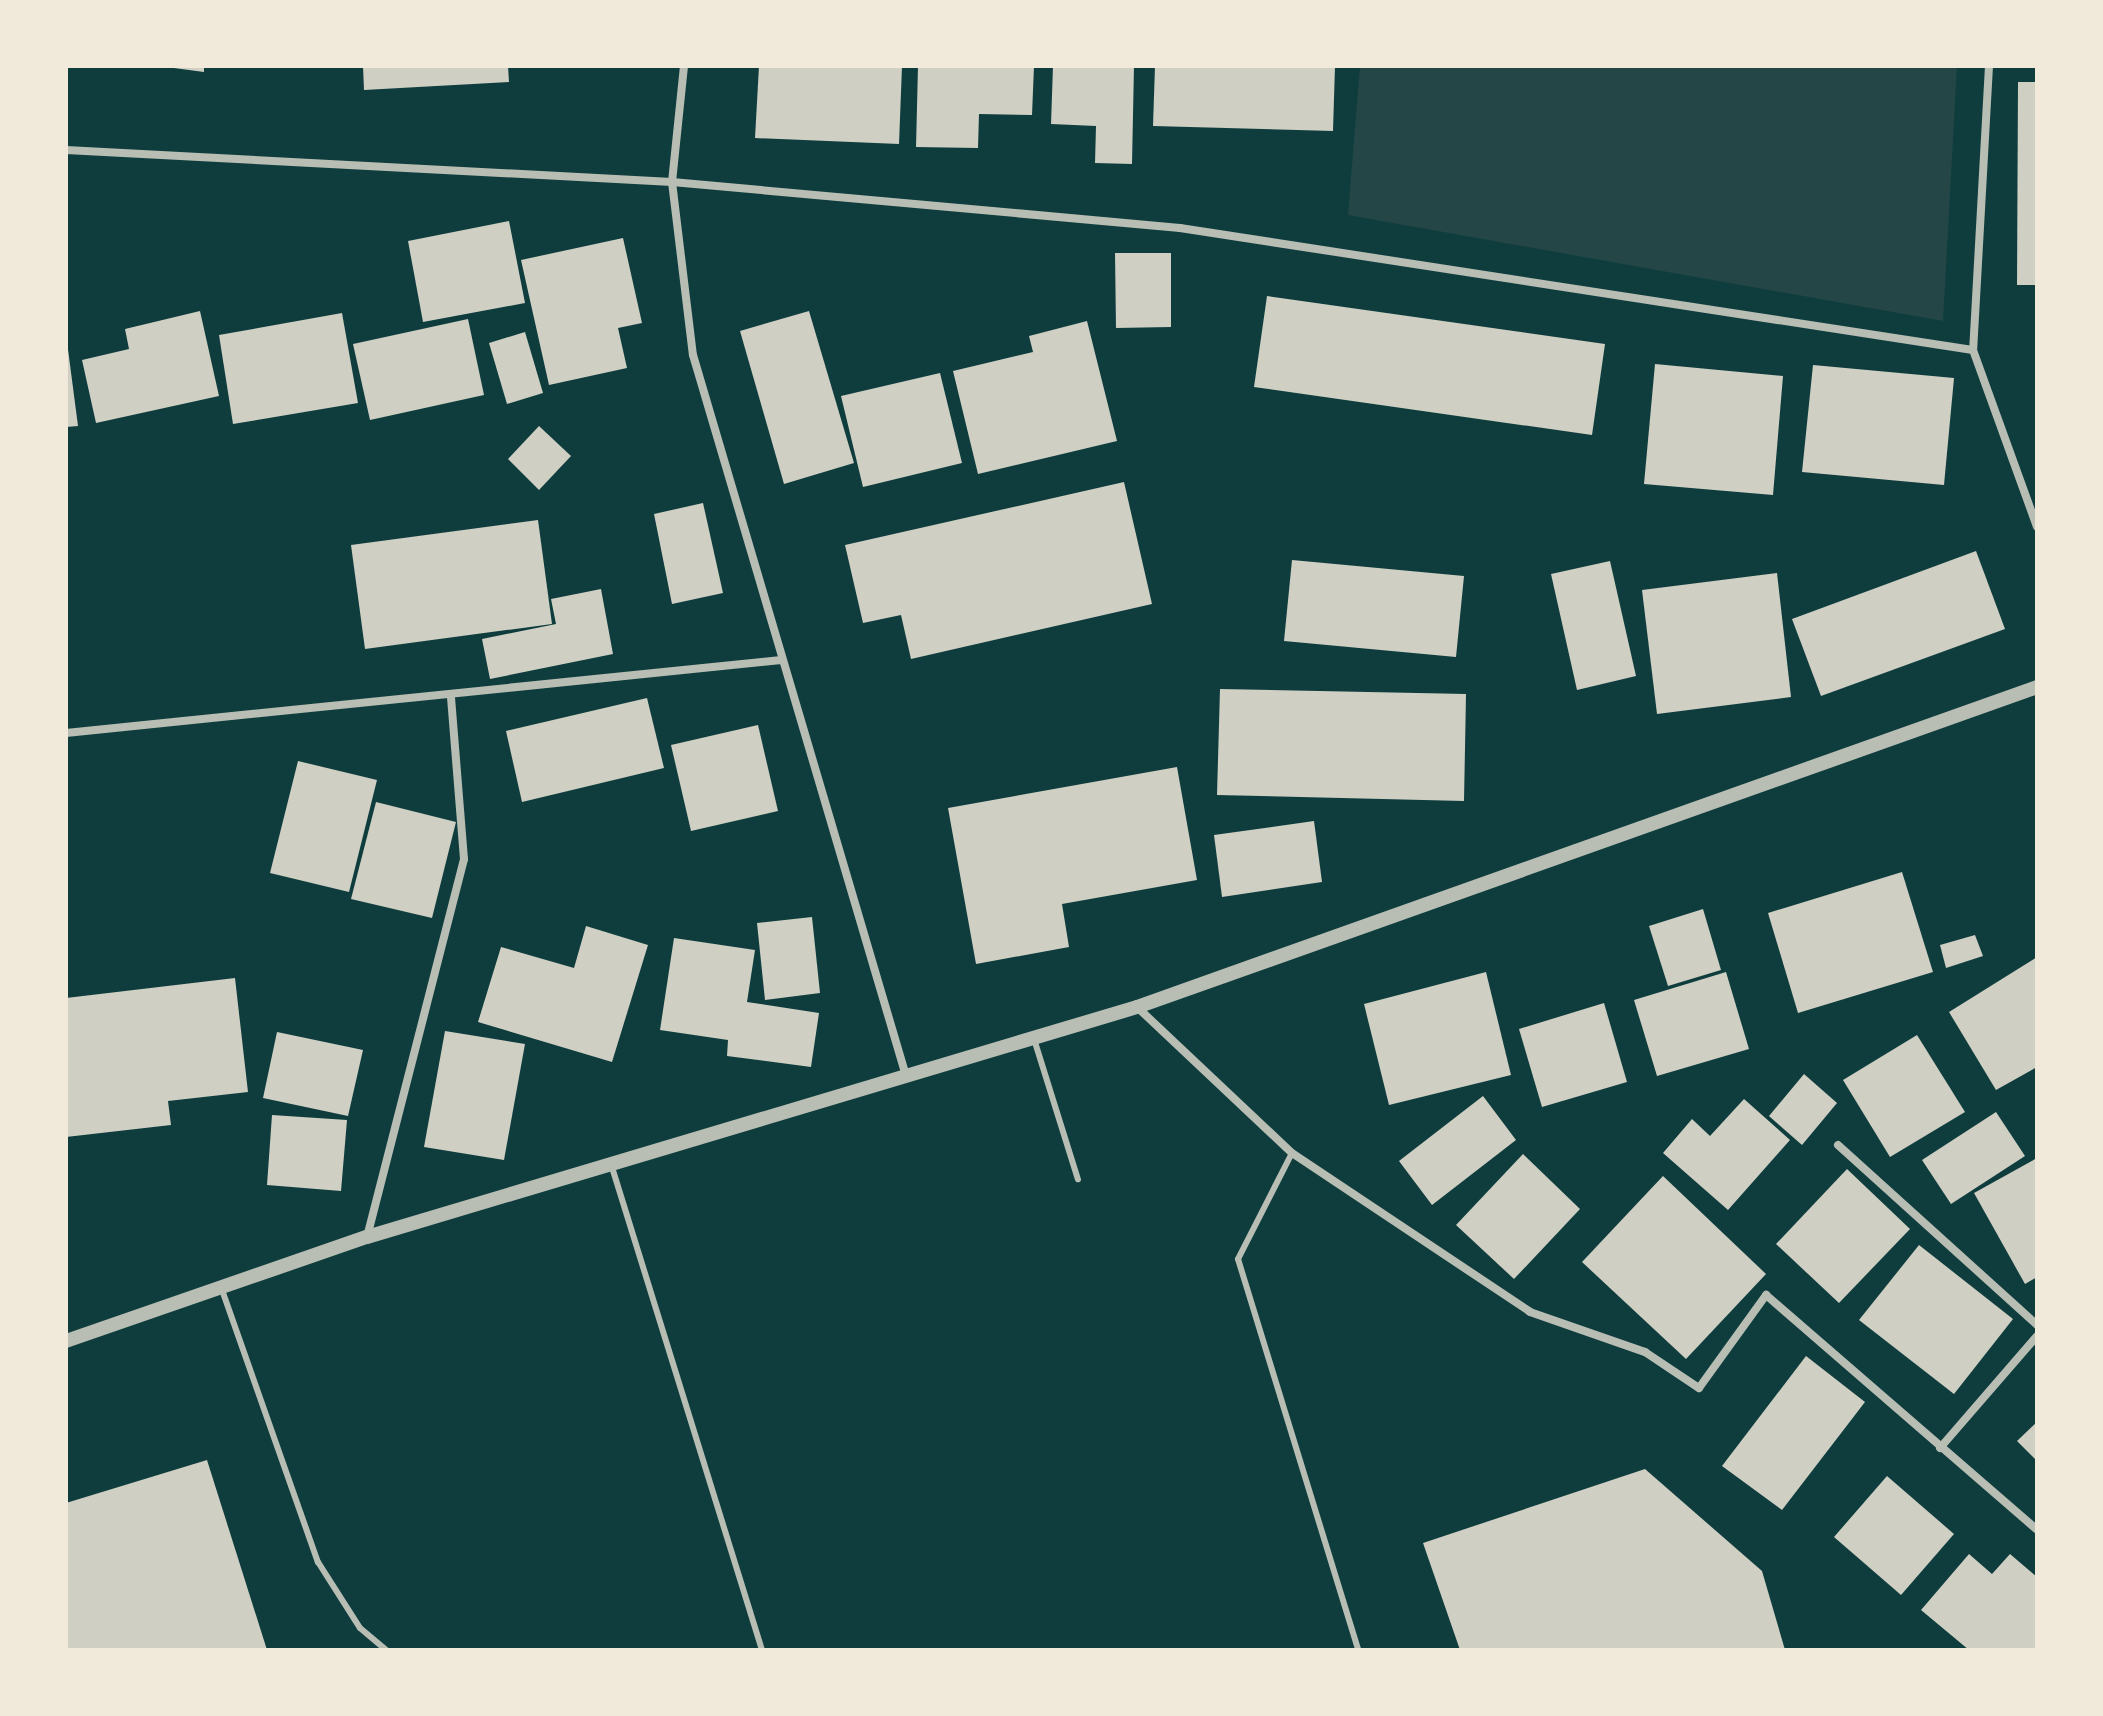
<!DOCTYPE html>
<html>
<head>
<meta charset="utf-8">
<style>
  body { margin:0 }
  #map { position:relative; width:2103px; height:1716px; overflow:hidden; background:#0f3d3e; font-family:Commissioner,sans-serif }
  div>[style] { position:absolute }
  .green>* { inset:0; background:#244646 }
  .building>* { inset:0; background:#cfcfc3 }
  .service>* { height:6px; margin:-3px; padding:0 3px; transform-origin:3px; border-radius:3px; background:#b8beb3 }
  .minor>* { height:8px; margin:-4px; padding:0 4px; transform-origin:4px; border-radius:4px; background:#b8beb3 }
  .tertiary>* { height:14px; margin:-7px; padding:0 7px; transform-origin:7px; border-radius:7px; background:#b8beb3 }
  span { translate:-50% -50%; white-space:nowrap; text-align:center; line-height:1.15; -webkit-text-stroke:6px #f1e9da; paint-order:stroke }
  .frame { position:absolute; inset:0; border:68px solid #f1e9da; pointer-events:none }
</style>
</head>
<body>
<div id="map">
  <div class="green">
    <div style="clip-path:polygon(1360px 66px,1957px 66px,1943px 321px,1348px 215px)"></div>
  </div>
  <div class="building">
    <div style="clip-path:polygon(159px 66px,204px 66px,204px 72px)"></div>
    <div style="clip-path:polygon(363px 66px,508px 66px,509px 82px,364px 90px)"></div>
    <div style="clip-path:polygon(759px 66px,902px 66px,899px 144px,755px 138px)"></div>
    <div style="clip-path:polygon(918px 66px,1034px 66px,1032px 115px,979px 114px,978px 148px,916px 147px)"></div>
    <div style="clip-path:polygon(1053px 66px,1134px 66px,1132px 164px,1095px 163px,1096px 126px,1051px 124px)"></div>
    <div style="clip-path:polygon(1155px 66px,1335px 66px,1333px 131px,1153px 126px)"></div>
    <div style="clip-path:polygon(2018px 82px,2037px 82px,2037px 285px,2017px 285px)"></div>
    <div style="clip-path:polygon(509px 221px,525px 303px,423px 322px,408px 241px)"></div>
    <div style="clip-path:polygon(623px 238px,642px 323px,618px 328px,627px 368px,549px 385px,521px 260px)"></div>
    <div style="clip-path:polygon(1115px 253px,1171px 253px,1171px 327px,1116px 328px)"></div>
    <div style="clip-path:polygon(1267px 296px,1605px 344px,1592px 435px,1254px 387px)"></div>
    <div style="clip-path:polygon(200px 311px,219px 396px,96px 423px,82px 360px,129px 349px,125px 329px)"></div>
    <div style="clip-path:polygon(809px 311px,854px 463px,784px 484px,740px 331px)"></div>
    <div style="clip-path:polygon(342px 313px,358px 403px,233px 424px,219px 335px)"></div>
    <div style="clip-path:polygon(468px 319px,484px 395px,370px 420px,353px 344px)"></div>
    <div style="clip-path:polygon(1087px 321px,1117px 441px,978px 474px,953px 371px,1033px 352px,1029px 336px)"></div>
    <div style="clip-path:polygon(525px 332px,543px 393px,507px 404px,489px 343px)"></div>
    <div style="clip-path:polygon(66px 334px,78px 426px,66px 427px)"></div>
    <div style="clip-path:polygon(1655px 364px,1783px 376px,1773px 495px,1644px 484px)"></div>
    <div style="clip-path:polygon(1813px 365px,1954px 378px,1944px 485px,1802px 472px)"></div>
    <div style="clip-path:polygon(940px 373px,962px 463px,863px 487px,841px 396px)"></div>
    <div style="clip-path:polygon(539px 426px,571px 456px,539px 490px,508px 459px)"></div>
    <div style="clip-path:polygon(1124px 482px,1152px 604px,911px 659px,901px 615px,863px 623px,845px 545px)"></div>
    <div style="clip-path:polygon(703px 503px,723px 593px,672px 604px,654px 514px)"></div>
    <div style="clip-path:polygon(538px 520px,552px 624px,365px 649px,351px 545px)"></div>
    <div style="clip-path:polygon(1976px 551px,2005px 629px,1821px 696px,1792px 619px)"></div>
    <div style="clip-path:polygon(1292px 560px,1464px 576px,1456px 657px,1284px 641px)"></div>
    <div style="clip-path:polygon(1610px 561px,1636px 676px,1577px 690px,1551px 574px)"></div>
    <div style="clip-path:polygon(1777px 573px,1791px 697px,1657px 714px,1642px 590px)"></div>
    <div style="clip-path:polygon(601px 589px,613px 654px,490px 679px,482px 639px,556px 624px,551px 599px)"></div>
    <div style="clip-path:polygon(1220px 689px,1466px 694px,1464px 801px,1217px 795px)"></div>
    <div style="clip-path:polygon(647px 698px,664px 768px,522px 802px,506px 731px)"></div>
    <div style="clip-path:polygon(758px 725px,778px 811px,691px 831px,671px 745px)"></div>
    <div style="clip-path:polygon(298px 761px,377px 780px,349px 892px,270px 873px)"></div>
    <div style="clip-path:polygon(1177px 767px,1197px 880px,1062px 904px,1069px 947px,976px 964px,948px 808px)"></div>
    <div style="clip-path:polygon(376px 802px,456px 822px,432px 918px,351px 899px)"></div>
    <div style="clip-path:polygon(1314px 821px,1322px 882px,1222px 897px,1214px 835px)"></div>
    <div style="clip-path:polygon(1902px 872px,1933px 972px,1798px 1013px,1768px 913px)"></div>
    <div style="clip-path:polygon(1703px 909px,1721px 970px,1668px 986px,1649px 926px)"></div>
    <div style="clip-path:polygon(812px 917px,820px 993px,765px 1000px,757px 923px)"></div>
    <div style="clip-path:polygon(586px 926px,648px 945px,612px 1062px,478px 1022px,501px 947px,574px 968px)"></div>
    <div style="clip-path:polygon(1975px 935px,1983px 956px,1946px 968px,1940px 945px)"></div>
    <div style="clip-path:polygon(674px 938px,755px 950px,747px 1002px,819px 1013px,811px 1067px,727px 1056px,728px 1040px,660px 1030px)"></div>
    <div style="clip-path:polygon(2037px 957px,2037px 1067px,1996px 1090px,1949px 1012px)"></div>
    <div style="clip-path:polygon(1486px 972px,1511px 1075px,1389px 1105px,1364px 1004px)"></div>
    <div style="clip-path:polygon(1726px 972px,1749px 1049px,1657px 1076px,1634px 1000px)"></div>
    <div style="clip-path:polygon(235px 978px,248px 1092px,168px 1101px,171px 1125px,66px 1137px,66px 998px)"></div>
    <div style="clip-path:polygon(1604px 1003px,1627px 1082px,1542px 1107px,1519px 1029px)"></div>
    <div style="clip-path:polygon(445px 1031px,525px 1044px,504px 1160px,424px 1147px)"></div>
    <div style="clip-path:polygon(277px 1032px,363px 1050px,348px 1116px,263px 1098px)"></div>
    <div style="clip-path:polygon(1917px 1035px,1965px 1112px,1890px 1157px,1843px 1080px)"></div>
    <div style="clip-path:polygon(1804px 1074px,1837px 1103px,1802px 1145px,1769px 1116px)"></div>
    <div style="clip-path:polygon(1483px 1096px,1516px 1140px,1432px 1205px,1399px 1161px)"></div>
    <div style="clip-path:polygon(1744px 1099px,1790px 1140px,1728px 1210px,1663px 1153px,1692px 1119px,1710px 1136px)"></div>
    <div style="clip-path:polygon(1996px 1112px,2025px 1156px,1951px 1204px,1922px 1160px)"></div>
    <div style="clip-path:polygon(272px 1115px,347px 1120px,341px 1191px,267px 1185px)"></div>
    <div style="clip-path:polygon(1523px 1154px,1580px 1209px,1514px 1279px,1456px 1225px)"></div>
    <div style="clip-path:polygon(2037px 1158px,2037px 1277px,2025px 1284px,1974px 1193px)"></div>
    <div style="clip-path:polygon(1847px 1169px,1910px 1229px,1839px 1303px,1776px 1244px)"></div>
    <div style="clip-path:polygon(1663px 1176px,1766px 1274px,1686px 1359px,1582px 1262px)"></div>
    <div style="clip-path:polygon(1919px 1245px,2013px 1319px,1954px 1394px,1859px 1320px)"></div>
    <div style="clip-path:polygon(1806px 1356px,1865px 1402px,1782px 1510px,1722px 1466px)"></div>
    <div style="clip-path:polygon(2037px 1422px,2037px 1461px,2017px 1441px)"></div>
    <div style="clip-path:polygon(207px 1460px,267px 1650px,66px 1650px,66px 1503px)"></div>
    <div style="clip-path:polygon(1645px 1469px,1762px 1571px,1785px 1650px,1460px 1650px,1423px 1543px)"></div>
    <div style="clip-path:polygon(1887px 1476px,1954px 1534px,1901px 1595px,1834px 1537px)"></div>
    <div style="clip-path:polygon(1969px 1554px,1992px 1574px,2010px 1554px,2037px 1577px,2037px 1650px,1969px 1650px,1921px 1610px)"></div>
  </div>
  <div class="service">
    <div style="left:1034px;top:1039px;width:147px;rotate:72.6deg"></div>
    <div style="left:1292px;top:1153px;width:119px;rotate:117deg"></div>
    <div style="left:1238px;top:1259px;width:409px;rotate:72.9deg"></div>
    <div style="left:611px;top:1164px;width:509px;rotate:72.74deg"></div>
    <div style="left:221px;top:1287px;width:292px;rotate:70.6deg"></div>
    <div style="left:318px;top:1562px;width:78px;rotate:57.5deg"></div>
    <div style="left:360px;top:1628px;width:34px;rotate:40deg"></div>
  </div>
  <div class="minor">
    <div style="left:684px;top:66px;width:117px;rotate:95.9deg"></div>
    <div style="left:672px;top:182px;width:174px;rotate:83.1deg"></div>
    <div style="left:693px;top:355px;width:752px;rotate:73.54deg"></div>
    <div style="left:1989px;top:66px;width:284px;rotate:93.2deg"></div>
    <div style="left:1973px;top:350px;width:188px;rotate:70.1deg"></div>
    <div style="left:66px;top:150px;width:607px;rotate:3.02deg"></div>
    <div style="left:672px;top:182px;width:510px;rotate:5.17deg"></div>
    <div style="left:1180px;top:228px;width:802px;rotate:8.75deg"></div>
    <div style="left:66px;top:733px;width:719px;rotate:-5.83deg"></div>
    <div style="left:1137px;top:1007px;width:213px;rotate:43.3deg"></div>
    <div style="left:1292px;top:1153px;width:286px;rotate:33.7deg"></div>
    <div style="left:1530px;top:1312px;width:122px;rotate:19.2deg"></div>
    <div style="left:1645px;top:1352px;width:65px;rotate:33.7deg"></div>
    <div style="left:1699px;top:1388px;width:115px;rotate:-54.2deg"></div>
    <div style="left:1766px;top:1295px;width:359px;rotate:40.9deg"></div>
    <div style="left:1838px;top:1145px;width:268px;rotate:42.1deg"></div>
    <div style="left:367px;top:1237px;width:390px;rotate:-75.6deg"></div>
    <div style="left:464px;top:859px;width:163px;rotate:-94.6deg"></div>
    <div style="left:1940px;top:1448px;width:148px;rotate:-49.1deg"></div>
  </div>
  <div class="tertiary">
    <div style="left:66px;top:1341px;width:318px;rotate:-19.1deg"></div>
    <div style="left:367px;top:1237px;width:804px;rotate:-16.63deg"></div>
    <div style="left:1137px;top:1007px;width:955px;rotate:-19.57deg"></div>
  </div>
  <div class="frame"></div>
</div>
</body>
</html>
